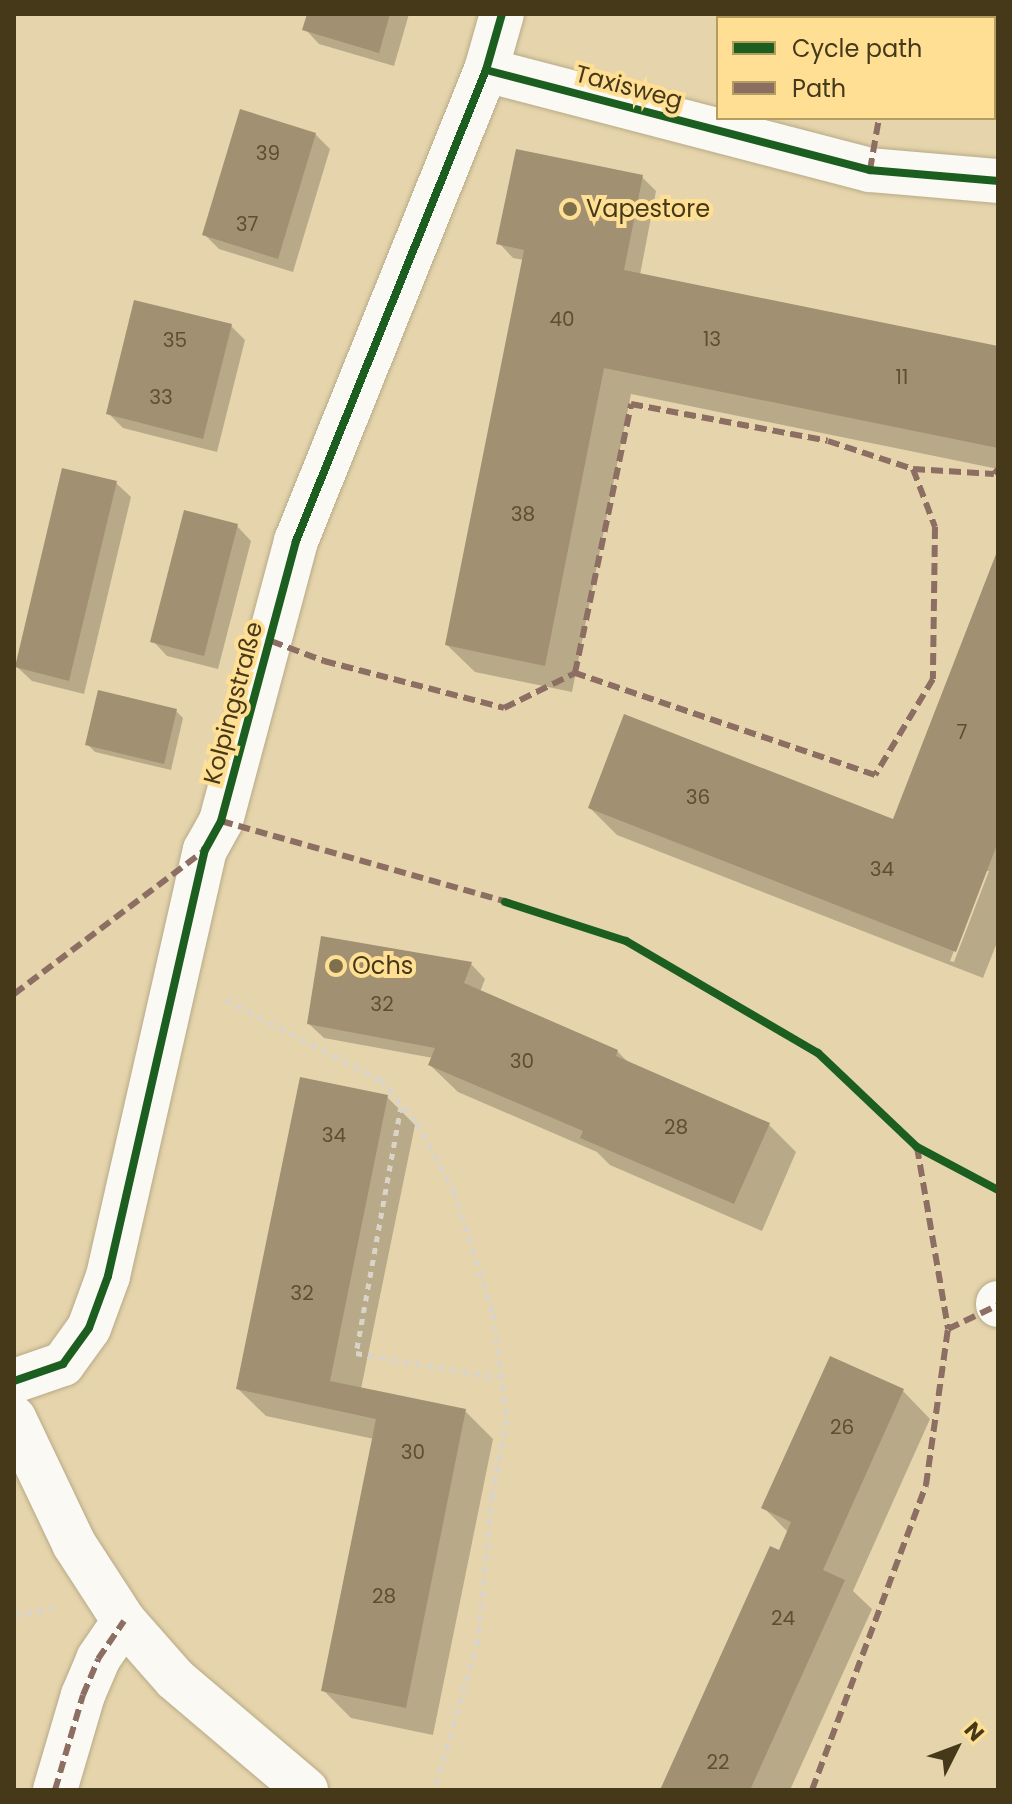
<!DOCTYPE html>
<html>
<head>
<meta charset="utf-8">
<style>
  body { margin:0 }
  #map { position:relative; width:1012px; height:1804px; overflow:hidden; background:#e6d5ac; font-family:Poppins,sans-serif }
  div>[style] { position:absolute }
  .shadow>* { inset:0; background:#0003 }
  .building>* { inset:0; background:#a19071 }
  .path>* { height:5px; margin-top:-2.5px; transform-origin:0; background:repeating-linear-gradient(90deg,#d9d4c7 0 6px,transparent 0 12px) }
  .roads { filter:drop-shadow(0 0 2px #b7aa88) drop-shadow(0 0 2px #b7aa88) }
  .street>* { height:44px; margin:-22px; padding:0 22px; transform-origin:22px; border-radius:22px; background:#fbf9f3 }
  .quiet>* { height:6px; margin-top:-3px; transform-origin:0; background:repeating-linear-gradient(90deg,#8d6e63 0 12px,transparent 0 18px) }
  .cycleway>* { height:8px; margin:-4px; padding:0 4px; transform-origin:4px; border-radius:4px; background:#1b5e20 }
  .dots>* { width:22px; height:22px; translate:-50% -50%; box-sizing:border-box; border:4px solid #ffdf93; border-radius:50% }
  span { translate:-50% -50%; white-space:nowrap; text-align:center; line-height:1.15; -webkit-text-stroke:8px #ffdf93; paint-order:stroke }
  .number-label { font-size:20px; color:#5d4f2f }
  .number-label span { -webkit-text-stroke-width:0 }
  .street-label { font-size:24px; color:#463919 }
  .poi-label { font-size:24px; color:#463919 }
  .left { translate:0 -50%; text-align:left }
  .frame { position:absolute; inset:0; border:16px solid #463919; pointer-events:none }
  .legend { position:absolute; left:716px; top:16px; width:280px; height:104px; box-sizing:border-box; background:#ffdf93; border:2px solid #b59d62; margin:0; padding:10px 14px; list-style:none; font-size:24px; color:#463919 }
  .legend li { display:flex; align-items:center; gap:16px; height:40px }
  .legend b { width:40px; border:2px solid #b59d62 }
  .north { position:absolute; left:916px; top:1708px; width:80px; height:80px; -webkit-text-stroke:6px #ffdf93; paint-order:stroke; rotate:48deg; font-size:22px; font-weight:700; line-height:32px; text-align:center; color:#463919 }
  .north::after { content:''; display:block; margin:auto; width:28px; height:36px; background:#463919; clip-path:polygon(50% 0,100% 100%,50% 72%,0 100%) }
</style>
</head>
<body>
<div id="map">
  <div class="shadow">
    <div style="clip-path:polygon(309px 14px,409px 14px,394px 66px,319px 44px,305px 29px)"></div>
    <div style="clip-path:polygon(710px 14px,729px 14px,728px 18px)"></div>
    <div style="clip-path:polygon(931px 14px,998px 14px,998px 103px,994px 102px,994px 18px,931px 18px)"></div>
    <div style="clip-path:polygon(315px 134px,330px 149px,293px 272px,219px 249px,204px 234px)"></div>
    <div style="clip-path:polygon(642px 177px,656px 191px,640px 275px,998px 348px,998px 469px,631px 394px,572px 692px,475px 672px,447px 645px,524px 260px,513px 258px,499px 243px)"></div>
    <div style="clip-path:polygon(230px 325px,245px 340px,217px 452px,123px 428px,108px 413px)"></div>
    <div style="clip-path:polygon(116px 483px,131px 497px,84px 694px,32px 681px,17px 667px)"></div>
    <div style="clip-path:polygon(237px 526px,251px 541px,218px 669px,167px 656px,153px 641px)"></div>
    <div style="clip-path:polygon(evenodd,998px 553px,998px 940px,983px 978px,617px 835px,590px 808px,901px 824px,998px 553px,985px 871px,989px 871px,954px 962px,950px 961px,985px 871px)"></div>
    <div style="clip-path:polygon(176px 711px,183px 718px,171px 770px,95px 752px,87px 744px)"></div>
    <div style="clip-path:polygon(471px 964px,485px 979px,480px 992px,617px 1051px,630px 1064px,769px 1125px,796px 1152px,762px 1231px,610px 1165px,597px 1152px,458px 1092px,430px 1065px,433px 1058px,324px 1038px,309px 1024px)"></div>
    <div style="clip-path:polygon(387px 1097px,415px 1125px,361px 1389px,465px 1411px,493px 1439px,433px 1735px,351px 1718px,323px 1690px,374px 1439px,266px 1416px,238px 1389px)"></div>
    <div style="clip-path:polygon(903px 1391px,930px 1419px,853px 1591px,872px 1609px,790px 1790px,662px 1790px,789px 1533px,763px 1507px)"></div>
  </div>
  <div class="building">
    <div style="clip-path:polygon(307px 14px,390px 14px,379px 53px,302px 30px)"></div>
    <div style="clip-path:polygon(929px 14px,998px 14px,998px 87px,994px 87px,994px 18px,929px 18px)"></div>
    <div style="clip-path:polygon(240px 109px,316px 133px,278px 259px,202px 235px)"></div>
    <div style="clip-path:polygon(516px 149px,643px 175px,624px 270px,998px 346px,998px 448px,604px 368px,545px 666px,445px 645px,524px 250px,496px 244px)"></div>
    <div style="clip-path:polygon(134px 300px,232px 324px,203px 439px,106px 414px)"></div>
    <div style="clip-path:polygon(62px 468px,117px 481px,69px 681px,15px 667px)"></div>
    <div style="clip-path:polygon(184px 510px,238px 524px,204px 656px,150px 642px)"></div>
    <div style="clip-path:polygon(998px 549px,998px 842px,956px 952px,588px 808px,624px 714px,893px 819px)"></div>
    <div style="clip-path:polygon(98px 690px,177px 709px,164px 764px,85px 745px)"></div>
    <div style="clip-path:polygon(321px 936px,472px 962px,464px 983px,618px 1050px,616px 1056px,770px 1123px,734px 1204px,580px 1138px,583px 1131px,428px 1065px,435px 1048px,307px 1024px)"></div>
    <div style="clip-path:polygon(300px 1077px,388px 1095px,330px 1381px,466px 1409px,406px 1708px,321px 1691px,376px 1419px,236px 1389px)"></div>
    <div style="clip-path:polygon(830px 1356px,904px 1389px,823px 1570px,845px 1580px,750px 1790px,660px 1790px,770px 1546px,779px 1550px,791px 1522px,761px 1508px)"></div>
  </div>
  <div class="path">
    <div style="left:226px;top:1000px;width:174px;rotate:27.3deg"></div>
    <div style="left:381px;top:1080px;width:56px;rotate:50.1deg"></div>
    <div style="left:417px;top:1123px;width:77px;rotate:61.4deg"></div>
    <div style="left:454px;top:1191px;width:128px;rotate:72.3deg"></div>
    <div style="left:493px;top:1313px;width:107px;rotate:82.5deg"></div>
    <div style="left:507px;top:1419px;width:77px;rotate:101.2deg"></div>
    <div style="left:492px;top:1495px;width:146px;rotate:95.5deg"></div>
    <div style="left:478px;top:1640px;width:156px;rotate:106.3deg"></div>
    <div style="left:401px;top:1106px;width:251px;rotate:100.3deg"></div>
    <div style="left:356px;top:1353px;width:147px;rotate:9.8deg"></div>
    <div style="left:14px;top:1615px;width:40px;rotate:-10deg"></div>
  </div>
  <div class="roads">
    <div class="street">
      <div style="left:486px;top:70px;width:397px;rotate:14.6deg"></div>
      <div style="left:870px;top:170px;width:128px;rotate:4.9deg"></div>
      <div style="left:998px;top:1303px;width:2px;rotate:90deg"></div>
      <div style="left:14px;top:1381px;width:52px;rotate:-19.1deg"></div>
      <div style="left:63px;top:1364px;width:44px;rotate:-54.2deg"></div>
      <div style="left:89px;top:1328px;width:55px;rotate:-69.9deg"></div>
      <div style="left:108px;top:1276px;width:437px;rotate:-77.2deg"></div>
      <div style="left:205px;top:850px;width:33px;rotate:-61deg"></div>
      <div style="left:221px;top:821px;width:290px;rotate:-75deg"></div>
      <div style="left:296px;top:541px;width:508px;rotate:-68.03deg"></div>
      <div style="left:486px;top:70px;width:58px;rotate:-74.1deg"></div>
      <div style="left:14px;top:1418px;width:140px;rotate:64.5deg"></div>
      <div style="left:74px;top:1544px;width:92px;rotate:57deg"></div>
      <div style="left:124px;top:1621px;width:77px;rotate:48.7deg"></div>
      <div style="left:175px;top:1679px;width:172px;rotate:40.3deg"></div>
      <div style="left:55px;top:1790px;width:99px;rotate:-73.6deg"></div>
      <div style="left:83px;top:1695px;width:39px;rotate:-67deg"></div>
      <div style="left:98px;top:1659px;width:46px;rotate:-55.6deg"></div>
    </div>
  </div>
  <div class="quiet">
    <div style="left:896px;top:18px;width:4px;rotate:-76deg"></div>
    <div style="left:870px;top:170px;width:53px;rotate:-80.2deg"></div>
    <div style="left:913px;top:469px;width:62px;rotate:69.2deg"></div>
    <div style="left:935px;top:527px;width:152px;rotate:90.8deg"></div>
    <div style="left:933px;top:679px;width:112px;rotate:121.1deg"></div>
    <div style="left:875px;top:775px;width:317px;rotate:-161.2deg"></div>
    <div style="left:575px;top:673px;width:275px;rotate:-78.2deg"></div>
    <div style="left:631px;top:404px;width:200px;rotate:10.6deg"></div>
    <div style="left:828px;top:441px;width:89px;rotate:18.2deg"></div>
    <div style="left:913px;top:469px;width:81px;rotate:3.5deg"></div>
    <div style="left:994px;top:474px;width:6px;rotate:-51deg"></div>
    <div style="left:271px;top:641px;width:57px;rotate:20.7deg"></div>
    <div style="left:324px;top:661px;width:186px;rotate:14.6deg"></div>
    <div style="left:504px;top:708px;width:79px;rotate:-26.2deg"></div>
    <div style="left:221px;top:821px;width:300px;rotate:15.8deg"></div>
    <div style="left:14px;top:994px;width:239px;rotate:-37deg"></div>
    <div style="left:917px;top:1147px;width:185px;rotate:80.3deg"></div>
    <div style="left:55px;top:1790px;width:99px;rotate:-73.6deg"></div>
    <div style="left:83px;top:1695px;width:39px;rotate:-67deg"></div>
    <div style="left:98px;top:1659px;width:46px;rotate:-55.6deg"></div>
    <div style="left:812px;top:1790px;width:326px;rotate:-69.5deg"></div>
    <div style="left:926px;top:1485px;width:158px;rotate:-82deg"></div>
    <div style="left:948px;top:1329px;width:55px;rotate:-25.6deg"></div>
  </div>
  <div class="cycleway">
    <div style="left:486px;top:70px;width:397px;rotate:14.6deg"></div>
    <div style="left:870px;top:170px;width:128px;rotate:4.9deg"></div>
    <div style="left:505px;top:902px;width:127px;rotate:17.9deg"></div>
    <div style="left:626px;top:941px;width:222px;rotate:30.3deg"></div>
    <div style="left:818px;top:1053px;width:137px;rotate:43.5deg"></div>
    <div style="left:917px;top:1147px;width:92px;rotate:28deg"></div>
    <div style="left:14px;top:1381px;width:52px;rotate:-19.1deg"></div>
    <div style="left:63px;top:1364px;width:44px;rotate:-54.2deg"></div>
    <div style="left:89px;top:1328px;width:55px;rotate:-69.9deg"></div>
    <div style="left:108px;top:1276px;width:437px;rotate:-77.2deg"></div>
    <div style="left:205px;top:850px;width:33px;rotate:-61deg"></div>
    <div style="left:221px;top:821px;width:290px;rotate:-75deg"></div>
    <div style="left:296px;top:541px;width:508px;rotate:-68.03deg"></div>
    <div style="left:486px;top:70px;width:58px;rotate:-74.1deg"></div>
  </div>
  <div class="dots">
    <div style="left:570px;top:209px;background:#7e704c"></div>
    <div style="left:336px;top:966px;background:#7e704c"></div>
  </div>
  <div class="number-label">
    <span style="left:268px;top:153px">39</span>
    <span style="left:247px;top:224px">37</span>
    <span style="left:562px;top:319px">40</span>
    <span style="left:712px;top:339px">13</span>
    <span style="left:175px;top:340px">35</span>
    <span style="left:902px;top:377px">11</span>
    <span style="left:161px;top:397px">33</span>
    <span style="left:523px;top:514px">38</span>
    <span style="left:962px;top:732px">7</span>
    <span style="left:698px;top:797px">36</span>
    <span style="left:882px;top:869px">34</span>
    <span style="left:382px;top:1004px">32</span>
    <span style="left:522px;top:1061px">30</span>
    <span style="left:676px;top:1127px">28</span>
    <span style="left:334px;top:1135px">34</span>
    <span style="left:302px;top:1293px">32</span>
    <span style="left:842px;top:1427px">26</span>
    <span style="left:413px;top:1452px">30</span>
    <span style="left:384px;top:1596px">28</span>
    <span style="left:783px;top:1618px">24</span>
    <span style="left:718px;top:1762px">22</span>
  </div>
  <div class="street-label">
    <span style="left:629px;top:87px;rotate:15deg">Taxisweg</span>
    <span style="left:233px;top:703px;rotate:-75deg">Kolpingstraße</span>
  </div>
  <div class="poi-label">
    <span class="left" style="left:586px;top:209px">Vapestore</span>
    <span class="left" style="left:352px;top:966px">Ochs</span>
  </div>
  <div class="frame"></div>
  <ul class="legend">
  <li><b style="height:10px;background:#1b5e20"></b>Cycle path</li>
  <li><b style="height:10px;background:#8d6e63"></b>Path</li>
  </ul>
  <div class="north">N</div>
</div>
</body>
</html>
